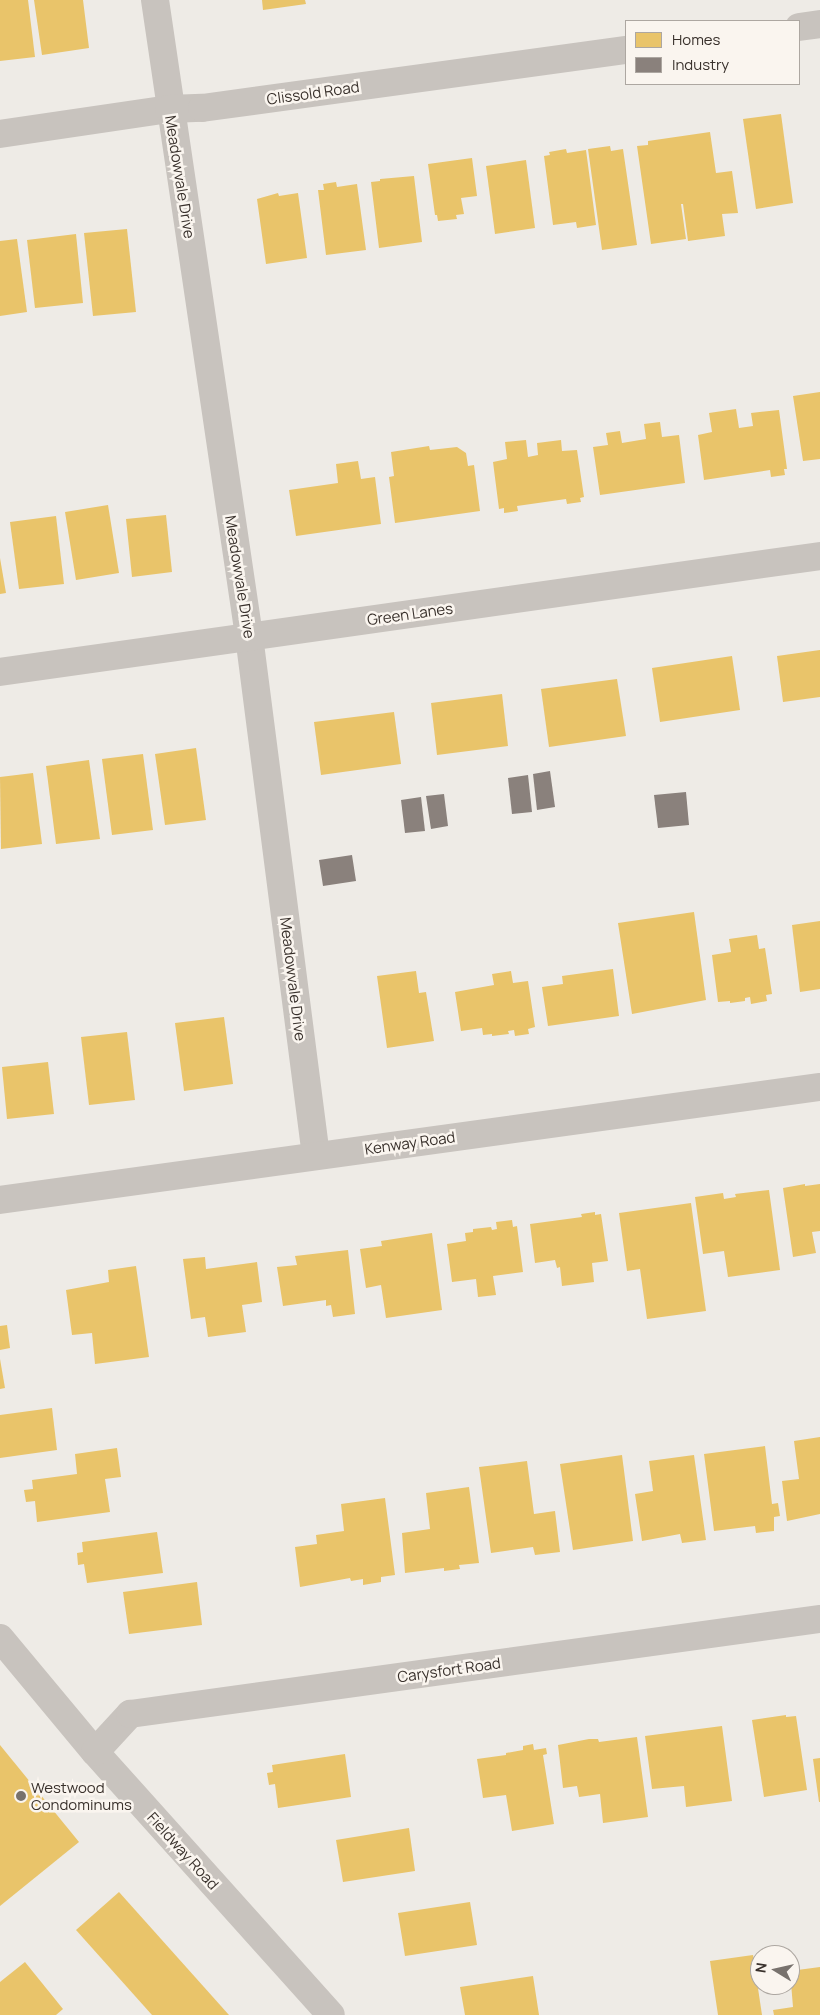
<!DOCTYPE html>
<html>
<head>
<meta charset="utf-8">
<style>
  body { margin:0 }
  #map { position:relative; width:820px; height:2015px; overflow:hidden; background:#eeebe6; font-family:Manrope,sans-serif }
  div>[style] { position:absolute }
  .homes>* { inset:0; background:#e9c46a }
  .industry>* { inset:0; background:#8a817c }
  .street>* { height:28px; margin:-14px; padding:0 14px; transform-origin:14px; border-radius:14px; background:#c8c3be }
  .dots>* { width:14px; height:14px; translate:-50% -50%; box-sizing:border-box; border:2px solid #faf5ef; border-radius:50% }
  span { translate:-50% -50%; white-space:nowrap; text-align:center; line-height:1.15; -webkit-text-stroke:5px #faf5ef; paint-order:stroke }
  .street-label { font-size:15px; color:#39312c }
  .poi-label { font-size:15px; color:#39312c }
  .left { translate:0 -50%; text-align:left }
  .legend { position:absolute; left:625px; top:20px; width:175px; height:65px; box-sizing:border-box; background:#faf5ef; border:1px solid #ada7a1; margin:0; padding:6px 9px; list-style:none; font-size:15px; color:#39312c }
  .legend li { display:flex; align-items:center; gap:10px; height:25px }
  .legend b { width:25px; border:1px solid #ada7a1 }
  .north { position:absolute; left:750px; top:1945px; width:50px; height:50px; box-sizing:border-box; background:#faf5ef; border:1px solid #ada7a1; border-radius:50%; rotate:279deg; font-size:14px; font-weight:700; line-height:20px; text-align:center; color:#39312c }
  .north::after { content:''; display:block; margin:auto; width:18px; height:22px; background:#78726d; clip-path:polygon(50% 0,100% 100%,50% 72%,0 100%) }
</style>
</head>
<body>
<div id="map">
  <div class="homes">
    <div style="clip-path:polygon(0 0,28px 0,35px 57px,0 61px)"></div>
    <div style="clip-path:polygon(34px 0,83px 0,89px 48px,42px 55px)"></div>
    <div style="clip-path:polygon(262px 0,305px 0,306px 4px,263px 10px)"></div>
    <div style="clip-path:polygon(781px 114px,793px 203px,756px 209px,743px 119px)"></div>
    <div style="clip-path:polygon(710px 132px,716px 173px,732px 171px,738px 213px,722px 214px,725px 236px,688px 241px,683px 204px,681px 204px,686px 239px,651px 244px,637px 146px,648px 145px,648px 141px)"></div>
    <div style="clip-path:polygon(610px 146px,611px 151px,623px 149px,637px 245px,602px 250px,588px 149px)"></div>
    <div style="clip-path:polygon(566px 149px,567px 153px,586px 150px,596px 225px,577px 228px,576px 222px,553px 225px,544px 156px,550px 155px,549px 152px)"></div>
    <div style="clip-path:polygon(472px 158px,477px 196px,461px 198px,464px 214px,456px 215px,457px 219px,438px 221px,437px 215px,435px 215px,428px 164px)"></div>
    <div style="clip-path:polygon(526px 160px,535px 228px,495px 234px,486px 166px)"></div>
    <div style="clip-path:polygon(414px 176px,422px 242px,379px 248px,371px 182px,380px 181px,380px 179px)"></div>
    <div style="clip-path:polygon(336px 182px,337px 187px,357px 184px,366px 250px,326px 255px,318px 190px,324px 190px,323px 184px)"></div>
    <div style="clip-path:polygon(278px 193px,279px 196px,298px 193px,307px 258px,266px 264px,257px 199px)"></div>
    <div style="clip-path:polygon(127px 229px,136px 312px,93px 316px,84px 233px)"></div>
    <div style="clip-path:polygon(76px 234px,83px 303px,35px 308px,27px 240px)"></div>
    <div style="clip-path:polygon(17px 239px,27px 312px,0 316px,0 241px)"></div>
    <div style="clip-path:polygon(820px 392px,820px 459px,803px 461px,793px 396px)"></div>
    <div style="clip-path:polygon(736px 409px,739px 428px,753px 426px,751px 413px,779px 410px,787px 469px,784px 469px,785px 475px,771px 477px,770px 470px,704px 480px,698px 435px,712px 432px,709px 413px)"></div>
    <div style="clip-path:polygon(660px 422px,662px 437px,679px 435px,685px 483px,600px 495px,593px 447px,608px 445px,606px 433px,620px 431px,622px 443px,646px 439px,644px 424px)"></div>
    <div style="clip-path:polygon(526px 440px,528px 457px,538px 455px,537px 443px,561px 440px,562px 451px,577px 450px,584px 497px,580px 498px,581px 502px,567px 504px,566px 499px,517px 506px,518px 511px,504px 513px,504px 508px,499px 509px,493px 462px,507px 459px,505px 442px)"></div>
    <div style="clip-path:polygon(429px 446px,430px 450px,457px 447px,466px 453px,468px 466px,474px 465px,480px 511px,395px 523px,389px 477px,394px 476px,391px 452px)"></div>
    <div style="clip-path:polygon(358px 461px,361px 479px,375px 477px,381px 524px,296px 536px,289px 490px,338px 483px,336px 464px)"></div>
    <div style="clip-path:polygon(108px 505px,119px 573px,76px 580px,65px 512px)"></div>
    <div style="clip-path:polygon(166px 515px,172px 572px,132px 577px,126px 519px)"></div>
    <div style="clip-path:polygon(56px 516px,64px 584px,19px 589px,10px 522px)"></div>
    <div style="clip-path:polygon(0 558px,6px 593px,0 594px)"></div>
    <div style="clip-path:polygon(820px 650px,820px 697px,783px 702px,777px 656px)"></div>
    <div style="clip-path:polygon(732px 656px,740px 710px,660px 722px,652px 668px)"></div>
    <div style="clip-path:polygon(617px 679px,626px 736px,549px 747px,541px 689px)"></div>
    <div style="clip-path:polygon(502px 694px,508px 746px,437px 755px,431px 703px)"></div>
    <div style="clip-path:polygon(394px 712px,401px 764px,321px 775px,314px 722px)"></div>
    <div style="clip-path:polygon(196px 748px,206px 820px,165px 825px,155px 754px)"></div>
    <div style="clip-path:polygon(143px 754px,153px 830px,112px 835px,102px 759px)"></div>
    <div style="clip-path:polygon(89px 760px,100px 839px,56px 844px,46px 766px)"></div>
    <div style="clip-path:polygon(33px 773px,42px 844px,1px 849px,0 777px)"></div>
    <div style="clip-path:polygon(694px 912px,706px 1000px,632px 1014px,618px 923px)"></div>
    <div style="clip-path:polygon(820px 921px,820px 989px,800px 992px,792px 925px)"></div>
    <div style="clip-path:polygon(757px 935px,759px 949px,765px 948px,772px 994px,766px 995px,767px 1001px,751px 1004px,750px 997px,745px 998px,745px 1001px,730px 1003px,730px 1001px,718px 1002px,712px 955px,731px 952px,729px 939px)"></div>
    <div style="clip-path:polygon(613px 969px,619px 1016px,548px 1026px,542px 987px,563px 984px,562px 976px)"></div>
    <div style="clip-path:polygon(416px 971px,419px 993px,426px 992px,434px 1041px,387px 1048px,377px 976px)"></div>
    <div style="clip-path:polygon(511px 971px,513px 983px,528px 981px,535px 1027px,528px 1029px,529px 1034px,515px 1036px,514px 1030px,508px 1031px,509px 1034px,492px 1036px,492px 1034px,483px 1035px,482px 1028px,461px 1031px,455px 992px,494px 985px,492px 974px)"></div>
    <div style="clip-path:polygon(224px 1017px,233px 1084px,184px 1091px,175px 1023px)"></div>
    <div style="clip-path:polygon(127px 1032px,135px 1100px,89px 1105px,81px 1037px)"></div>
    <div style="clip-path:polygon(48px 1062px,54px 1114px,7px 1119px,2px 1067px)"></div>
    <div style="clip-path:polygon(805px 1184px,805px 1186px,820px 1184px,820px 1231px,812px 1232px,816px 1253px,793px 1257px,783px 1188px)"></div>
    <div style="clip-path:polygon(769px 1190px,780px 1270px,728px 1277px,724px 1251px,703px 1254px,695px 1197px,723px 1193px,724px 1199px,736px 1197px,735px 1194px)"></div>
    <div style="clip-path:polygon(691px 1203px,706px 1311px,647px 1319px,640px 1269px,627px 1271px,619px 1213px)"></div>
    <div style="clip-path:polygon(595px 1212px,595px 1215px,601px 1214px,608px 1261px,592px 1263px,594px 1282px,562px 1286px,560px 1267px,557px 1268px,555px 1260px,535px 1263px,530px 1224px,582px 1217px,581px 1214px)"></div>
    <div style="clip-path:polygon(512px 1220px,513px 1227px,517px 1226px,523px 1272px,493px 1276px,496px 1295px,478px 1297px,476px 1279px,452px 1282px,447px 1244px,466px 1241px,465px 1233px,473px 1232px,473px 1229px,491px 1227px,492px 1230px,497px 1229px,496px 1222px)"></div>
    <div style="clip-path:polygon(432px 1233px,442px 1310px,386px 1318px,381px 1285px,366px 1288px,360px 1249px,382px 1246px,381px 1241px)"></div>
    <div style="clip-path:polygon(348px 1250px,355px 1314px,333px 1317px,331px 1305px,326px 1306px,326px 1300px,283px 1306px,277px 1267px,297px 1265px,295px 1256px)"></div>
    <div style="clip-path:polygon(205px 1257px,206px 1269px,257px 1262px,262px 1302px,242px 1305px,246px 1332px,208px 1337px,205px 1317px,191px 1319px,183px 1259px)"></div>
    <div style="clip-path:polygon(136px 1266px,149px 1357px,95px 1364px,92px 1333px,72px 1335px,66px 1290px,109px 1282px,108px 1270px)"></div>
    <div style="clip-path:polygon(7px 1325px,10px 1348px,0 1350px,0 1326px)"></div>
    <div style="clip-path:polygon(0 1359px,5px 1388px,0 1389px)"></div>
    <div style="clip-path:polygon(52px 1408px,57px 1450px,0 1458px,0 1415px)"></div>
    <div style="clip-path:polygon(820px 1437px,820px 1514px,787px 1521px,782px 1481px,799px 1479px,794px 1441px)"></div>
    <div style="clip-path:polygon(765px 1446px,772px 1504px,778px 1503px,780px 1516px,774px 1517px,774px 1531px,756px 1533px,755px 1526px,714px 1531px,704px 1454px)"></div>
    <div style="clip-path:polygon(117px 1448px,121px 1477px,105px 1479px,110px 1512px,37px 1522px,35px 1501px,26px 1502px,24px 1490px,33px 1489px,32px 1480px,77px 1474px,75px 1454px)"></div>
    <div style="clip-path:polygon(622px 1455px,633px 1541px,573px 1550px,560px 1464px)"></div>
    <div style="clip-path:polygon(694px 1455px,706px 1540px,682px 1543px,680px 1534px,642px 1541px,635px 1494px,653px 1491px,649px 1461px)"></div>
    <div style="clip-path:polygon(527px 1461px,534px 1514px,555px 1511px,560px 1552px,535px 1555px,533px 1547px,491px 1553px,479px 1467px)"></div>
    <div style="clip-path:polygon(469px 1487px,479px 1563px,459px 1565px,460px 1569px,444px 1571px,444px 1568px,405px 1573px,402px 1533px,430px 1529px,426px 1493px)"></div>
    <div style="clip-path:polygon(385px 1498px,395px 1575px,381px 1577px,381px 1582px,363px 1585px,363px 1579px,351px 1581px,350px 1578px,300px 1587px,295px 1547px,317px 1544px,316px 1535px,344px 1531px,341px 1504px)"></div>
    <div style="clip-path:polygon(157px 1532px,163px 1573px,87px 1583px,84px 1564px,78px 1565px,77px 1553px,83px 1552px,82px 1542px)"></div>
    <div style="clip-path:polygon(197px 1582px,202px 1625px,129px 1634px,123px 1592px)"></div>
    <div style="clip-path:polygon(786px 1715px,786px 1717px,796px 1716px,807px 1790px,764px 1797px,752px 1720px)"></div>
    <div style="clip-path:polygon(722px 1726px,732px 1801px,686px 1807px,684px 1786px,652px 1789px,645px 1736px)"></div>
    <div style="clip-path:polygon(637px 1737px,648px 1817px,603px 1823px,600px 1794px,579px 1797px,577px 1786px,563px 1788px,558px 1745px,589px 1739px,598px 1739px,599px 1742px)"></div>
    <div style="clip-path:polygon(533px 1744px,534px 1750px,546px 1748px,547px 1754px,543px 1755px,554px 1824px,512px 1831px,506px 1795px,483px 1798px,477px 1759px,506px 1755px,506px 1753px,523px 1750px,523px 1746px)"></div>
    <div style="clip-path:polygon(0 1745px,79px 1842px,0 1906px)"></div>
    <div style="clip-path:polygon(345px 1754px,351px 1797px,278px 1808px,275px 1784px,269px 1785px,267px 1773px,273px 1772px,272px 1765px)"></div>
    <div style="clip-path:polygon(820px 1758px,820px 1802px,819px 1802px,813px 1759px)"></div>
    <div style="clip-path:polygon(409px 1828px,415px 1871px,343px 1882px,336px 1840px)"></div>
    <div style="clip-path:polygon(119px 1892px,229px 2015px,152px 2015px,76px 1930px)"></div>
    <div style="clip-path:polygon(470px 1902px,477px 1945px,405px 1956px,398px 1913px)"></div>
    <div style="clip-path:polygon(753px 1955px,762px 2015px,718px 2015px,710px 1961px)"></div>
    <div style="clip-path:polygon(25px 1962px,63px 2009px,56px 2015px,0 2015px,0 1982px)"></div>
    <div style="clip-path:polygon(820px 1967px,820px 2015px,774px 2015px,773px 2010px,793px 2007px,790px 1971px)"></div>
    <div style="clip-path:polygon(533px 1976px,539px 2015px,465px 2015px,460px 1987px)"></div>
  </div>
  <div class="industry">
    <div style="clip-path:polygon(550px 771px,555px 807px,537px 810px,533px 774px)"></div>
    <div style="clip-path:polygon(528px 775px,532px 812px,512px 814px,508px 778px)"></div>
    <div style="clip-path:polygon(686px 792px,689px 825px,658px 828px,654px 795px)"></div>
    <div style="clip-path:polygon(444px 794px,448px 826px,431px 829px,426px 796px)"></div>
    <div style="clip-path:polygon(421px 797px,425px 831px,405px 833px,401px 800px)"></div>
    <div style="clip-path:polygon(352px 855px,356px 881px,323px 886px,319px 860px)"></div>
  </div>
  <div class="street">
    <div style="left:155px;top:0;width:643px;rotate:81.59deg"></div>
    <div style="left:249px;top:636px;width:524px;rotate:82.66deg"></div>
    <div style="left:799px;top:27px;width:21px;rotate:-8deg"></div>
    <div style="left:0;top:134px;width:171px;rotate:-8.4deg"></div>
    <div style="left:169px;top:109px;width:33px;rotate:-2deg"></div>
    <div style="left:202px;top:108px;width:428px;rotate:-7.8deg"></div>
    <div style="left:0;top:672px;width:828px;rotate:-8.05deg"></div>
    <div style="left:0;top:1200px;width:828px;rotate:-7.85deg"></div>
    <div style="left:0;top:1638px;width:148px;rotate:50.2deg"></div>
    <div style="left:95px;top:1752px;width:353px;rotate:48.1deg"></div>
    <div style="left:95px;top:1752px;width:52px;rotate:-47.4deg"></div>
    <div style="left:130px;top:1714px;width:697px;rotate:-7.84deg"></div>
  </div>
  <div class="dots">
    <div style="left:21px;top:1796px;background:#78726d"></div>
  </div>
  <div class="street-label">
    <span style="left:313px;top:93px;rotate:-8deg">Clissold Road</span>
    <span style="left:180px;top:177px;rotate:81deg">Meadowvale Drive</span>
    <span style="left:240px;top:577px;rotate:81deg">Meadowvale Drive</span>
    <span style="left:410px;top:614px;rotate:-8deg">Green Lanes</span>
    <span style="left:293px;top:979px;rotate:83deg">Meadowvale Drive</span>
    <span style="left:410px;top:1143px;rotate:-8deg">Kenway Road</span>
    <span style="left:449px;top:1670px;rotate:-8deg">Carysfort Road</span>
    <span style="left:183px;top:1851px;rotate:48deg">Fieldway Road</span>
  </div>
  <div class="poi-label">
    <span class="left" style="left:31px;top:1796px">Westwood<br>Condominums</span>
  </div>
  <ul class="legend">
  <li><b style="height:14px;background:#e9c46a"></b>Homes</li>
  <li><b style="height:14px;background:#8a817c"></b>Industry</li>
  </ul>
  <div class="north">N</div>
</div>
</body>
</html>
